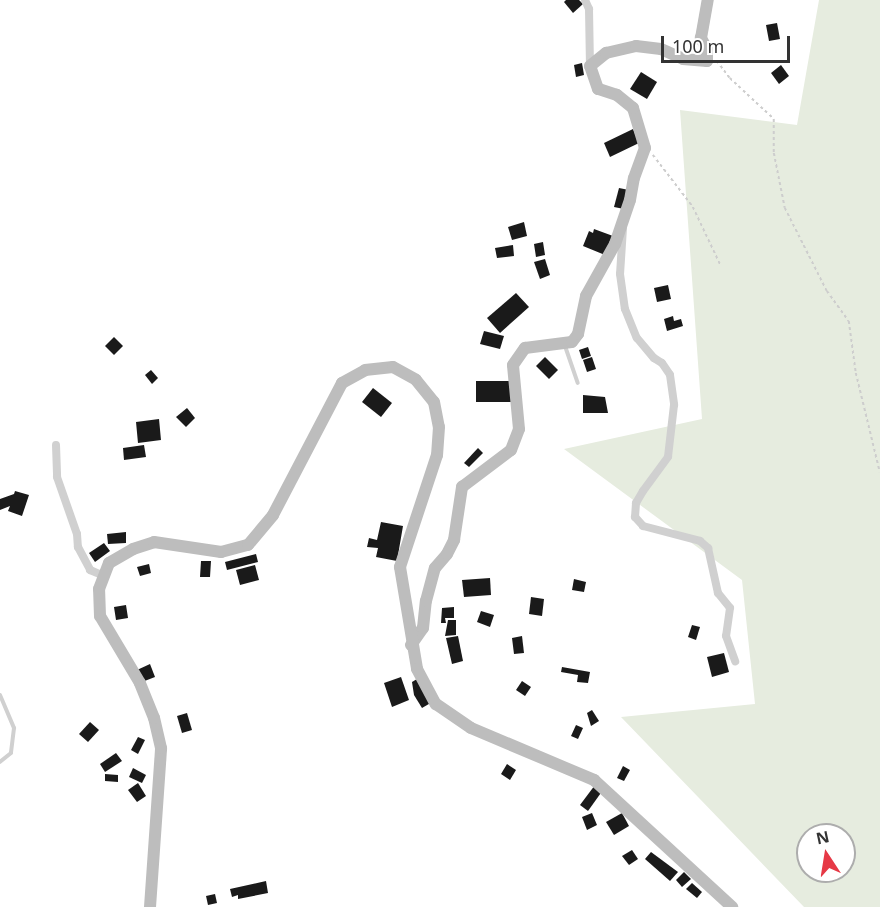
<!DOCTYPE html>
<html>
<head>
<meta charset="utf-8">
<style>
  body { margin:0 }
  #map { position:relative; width:880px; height:907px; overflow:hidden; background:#fff; font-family:"Noto Sans",sans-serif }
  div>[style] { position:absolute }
  .green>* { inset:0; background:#e6ecdf }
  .building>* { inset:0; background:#1a1a1a }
  .path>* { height:1.5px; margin-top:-0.75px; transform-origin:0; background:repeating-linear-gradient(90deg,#cdcdcd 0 3px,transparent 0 6px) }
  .lane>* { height:4px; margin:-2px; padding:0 2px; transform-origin:2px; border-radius:2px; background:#d0d0d0 }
  .street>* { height:8px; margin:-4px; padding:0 4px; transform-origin:4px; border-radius:4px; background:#d0d0d0 }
  .secondary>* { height:12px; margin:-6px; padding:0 6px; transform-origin:6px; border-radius:6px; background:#bdbdbd }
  span { translate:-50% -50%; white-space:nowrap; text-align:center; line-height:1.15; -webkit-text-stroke:6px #fff; paint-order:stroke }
  .north { position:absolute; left:796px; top:823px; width:60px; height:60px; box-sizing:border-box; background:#fff; border:2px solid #adadad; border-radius:50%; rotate:348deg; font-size:16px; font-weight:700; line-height:24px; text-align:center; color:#333 }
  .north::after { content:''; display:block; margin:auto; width:21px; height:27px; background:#e63946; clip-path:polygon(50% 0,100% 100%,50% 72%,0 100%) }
  .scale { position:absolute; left:661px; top:36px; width:129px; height:27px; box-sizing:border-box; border:3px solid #333; border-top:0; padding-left:8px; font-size:18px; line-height:21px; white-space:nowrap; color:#333; -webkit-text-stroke:4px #fff; paint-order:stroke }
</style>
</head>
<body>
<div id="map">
  <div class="green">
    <div style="clip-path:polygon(evenodd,819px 0,880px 0,880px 907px,804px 907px,621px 717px,755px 704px,742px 580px,564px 449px,702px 419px,680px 110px,797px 125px,819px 0,808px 835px,844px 835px,844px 871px,808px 871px,808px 835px)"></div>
  </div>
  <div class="building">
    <div style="clip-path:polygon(566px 0,579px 0,583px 4px,573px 13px,564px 2px)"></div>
    <div style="clip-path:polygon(777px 23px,780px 39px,769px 41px,766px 25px)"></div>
    <div style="clip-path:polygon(582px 63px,584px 75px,576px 77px,574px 65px)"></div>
    <div style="clip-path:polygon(781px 65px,789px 76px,779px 84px,771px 73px)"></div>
    <div style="clip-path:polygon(641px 72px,657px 82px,647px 99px,630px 89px)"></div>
    <div style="clip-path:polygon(633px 129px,639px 143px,610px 157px,604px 143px)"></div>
    <div style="clip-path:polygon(619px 188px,629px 190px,624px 209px,614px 207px)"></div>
    <div style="clip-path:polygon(524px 222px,527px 236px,512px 240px,508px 227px)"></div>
    <div style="clip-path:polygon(594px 229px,613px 236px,605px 255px,583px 246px,589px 231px,593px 233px)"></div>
    <div style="clip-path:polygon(543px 242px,545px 255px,536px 257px,534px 244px)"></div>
    <div style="clip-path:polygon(513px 245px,514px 256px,497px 258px,495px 248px)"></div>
    <div style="clip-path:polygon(545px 259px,550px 275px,540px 279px,534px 262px)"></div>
    <div style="clip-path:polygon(668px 285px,671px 299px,657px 302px,654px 288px)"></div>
    <div style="clip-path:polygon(516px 293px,529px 307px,500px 333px,487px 318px)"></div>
    <div style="clip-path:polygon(673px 316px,674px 321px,681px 319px,683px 326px,667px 331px,664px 319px)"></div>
    <div style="clip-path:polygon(484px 331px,504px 336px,500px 349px,480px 344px)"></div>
    <div style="clip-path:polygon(114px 337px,123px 346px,114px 355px,105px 346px)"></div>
    <div style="clip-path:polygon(588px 347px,591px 356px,582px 359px,579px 350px)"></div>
    <div style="clip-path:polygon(545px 357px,558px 370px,549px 379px,536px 366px)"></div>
    <div style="clip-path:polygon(592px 357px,596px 369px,587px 372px,583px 360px)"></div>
    <div style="clip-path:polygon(151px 370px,158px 378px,152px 384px,145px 375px)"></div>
    <div style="clip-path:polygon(476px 381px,511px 381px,511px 402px,476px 402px)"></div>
    <div style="clip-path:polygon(373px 388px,392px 403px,381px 417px,362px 402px)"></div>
    <div style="clip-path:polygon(583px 395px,605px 397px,608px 413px,583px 413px)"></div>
    <div style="clip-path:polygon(187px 408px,195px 418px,186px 427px,176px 417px)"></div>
    <div style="clip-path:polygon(159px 419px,161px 440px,138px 443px,136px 422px)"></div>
    <div style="clip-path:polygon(144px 445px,146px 457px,124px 460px,123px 448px)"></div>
    <div style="clip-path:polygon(478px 448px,483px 453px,469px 467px,464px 463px)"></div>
    <div style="clip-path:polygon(15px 491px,29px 495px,22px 516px,8px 511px,10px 506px,0 510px,0 499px,14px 494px)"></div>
    <div style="clip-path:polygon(381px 522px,403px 526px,397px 561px,376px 557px,378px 548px,367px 547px,369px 538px,377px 540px)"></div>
    <div style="clip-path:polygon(126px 532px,126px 543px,108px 544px,107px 534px)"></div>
    <div style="clip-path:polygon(104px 543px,110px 551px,95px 562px,89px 553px)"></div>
    <div style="clip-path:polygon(256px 554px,258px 562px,227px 570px,225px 562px)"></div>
    <div style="clip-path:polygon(201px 561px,211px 561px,210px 577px,200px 577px)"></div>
    <div style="clip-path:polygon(149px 564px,151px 573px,140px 576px,137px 567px)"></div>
    <div style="clip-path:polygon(255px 565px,259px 580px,240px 585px,236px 570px)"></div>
    <div style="clip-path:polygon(490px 578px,491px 595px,464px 597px,462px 580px)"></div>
    <div style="clip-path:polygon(574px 579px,586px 582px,584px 592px,572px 590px)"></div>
    <div style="clip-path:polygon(531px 597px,544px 599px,542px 616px,529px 614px)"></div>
    <div style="clip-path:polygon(126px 605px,128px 618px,116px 620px,114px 607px)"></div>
    <div style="clip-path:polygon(454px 607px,454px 618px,445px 618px,446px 623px,441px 623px,442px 608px)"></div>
    <div style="clip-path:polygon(481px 611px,494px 615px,490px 627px,477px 622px)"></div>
    <div style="clip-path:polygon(448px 620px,456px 620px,456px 635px,445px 636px)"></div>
    <div style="clip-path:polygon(692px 625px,700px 627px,696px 640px,688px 637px)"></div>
    <div style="clip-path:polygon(458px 636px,463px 661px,452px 664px,446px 638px)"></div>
    <div style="clip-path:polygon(522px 636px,524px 653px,514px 654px,512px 638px)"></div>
    <div style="clip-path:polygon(724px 653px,729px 672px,712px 677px,707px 657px)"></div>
    <div style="clip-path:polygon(150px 664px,155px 677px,142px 682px,137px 670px)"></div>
    <div style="clip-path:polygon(562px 667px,590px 672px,588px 683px,577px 682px,578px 675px,561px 672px)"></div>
    <div style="clip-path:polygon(401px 677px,409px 700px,392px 707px,384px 683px)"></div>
    <div style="clip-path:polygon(417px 679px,434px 701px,422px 708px,414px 695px,412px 682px)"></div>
    <div style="clip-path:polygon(522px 681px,531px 687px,525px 696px,516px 690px)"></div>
    <div style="clip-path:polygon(592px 710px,599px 721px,591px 726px,587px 713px)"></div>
    <div style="clip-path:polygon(187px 713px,192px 730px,182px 733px,177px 716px)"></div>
    <div style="clip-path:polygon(90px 722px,99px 730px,88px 742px,79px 734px)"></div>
    <div style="clip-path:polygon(576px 725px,583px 728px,578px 739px,571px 736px)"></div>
    <div style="clip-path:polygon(138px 737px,145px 740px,138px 754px,131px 750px)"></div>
    <div style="clip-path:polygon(116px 753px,122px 761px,105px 772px,100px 764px)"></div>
    <div style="clip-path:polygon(507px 764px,516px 770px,510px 780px,501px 774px)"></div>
    <div style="clip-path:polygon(623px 766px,630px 770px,624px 781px,617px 778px)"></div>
    <div style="clip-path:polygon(133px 768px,146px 775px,142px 783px,129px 777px)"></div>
    <div style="clip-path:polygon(105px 774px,118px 775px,118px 782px,105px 781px)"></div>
    <div style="clip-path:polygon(138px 783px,146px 796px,137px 802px,128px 790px)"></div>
    <div style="clip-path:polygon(595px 785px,603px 790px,588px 811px,580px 805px)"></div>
    <div style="clip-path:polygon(592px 813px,597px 825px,587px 830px,582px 817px)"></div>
    <div style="clip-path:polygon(622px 813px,629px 826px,614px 835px,606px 822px)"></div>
    <div style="clip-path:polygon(632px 850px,638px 859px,629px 865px,622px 856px)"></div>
    <div style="clip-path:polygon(651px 852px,678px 872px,670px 881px,645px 859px)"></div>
    <div style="clip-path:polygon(684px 872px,691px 879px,682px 887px,676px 880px)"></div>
    <div style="clip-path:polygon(266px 881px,268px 893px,238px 899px,238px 895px,232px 897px,230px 889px)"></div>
    <div style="clip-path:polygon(692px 883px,702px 892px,697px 898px,686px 889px)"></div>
    <div style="clip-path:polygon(215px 894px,217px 903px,208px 905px,206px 896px)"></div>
  </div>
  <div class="path">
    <div style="left:717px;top:61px;width:21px;rotate:53deg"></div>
    <div style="left:730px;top:78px;width:60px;rotate:43deg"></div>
    <div style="left:774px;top:119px;width:34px;rotate:90deg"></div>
    <div style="left:774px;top:153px;width:56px;rotate:78.7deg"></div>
    <div style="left:785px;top:208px;width:93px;rotate:63.2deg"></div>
    <div style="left:827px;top:291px;width:37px;rotate:54deg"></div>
    <div style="left:849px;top:321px;width:52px;rotate:82.3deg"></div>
    <div style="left:856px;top:373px;width:102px;rotate:76.4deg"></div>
    <div style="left:653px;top:155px;width:66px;rotate:52.4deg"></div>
    <div style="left:693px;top:207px;width:65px;rotate:64.6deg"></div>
  </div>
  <div class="lane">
    <div style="left:565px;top:346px;width:39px;rotate:71deg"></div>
    <div style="left:0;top:695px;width:36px;rotate:67deg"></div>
    <div style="left:14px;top:728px;width:25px;rotate:97deg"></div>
    <div style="left:11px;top:753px;width:14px;rotate:141deg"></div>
  </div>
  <div class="street">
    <div style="left:585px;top:0;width:10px;rotate:66deg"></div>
    <div style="left:589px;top:9px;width:57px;rotate:89deg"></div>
    <div style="left:623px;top:228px;width:46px;rotate:93.7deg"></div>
    <div style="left:620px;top:274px;width:35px;rotate:82deg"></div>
    <div style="left:625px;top:309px;width:31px;rotate:68deg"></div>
    <div style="left:637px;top:338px;width:26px;rotate:50deg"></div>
    <div style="left:654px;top:358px;width:9px;rotate:32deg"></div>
    <div style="left:662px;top:363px;width:14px;rotate:56deg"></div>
    <div style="left:670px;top:375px;width:30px;rotate:82deg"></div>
    <div style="left:674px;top:405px;width:52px;rotate:96.6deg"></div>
    <div style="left:668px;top:457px;width:42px;rotate:126.3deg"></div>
    <div style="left:643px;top:491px;width:14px;rotate:120deg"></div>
    <div style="left:636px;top:503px;width:14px;rotate:94deg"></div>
    <div style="left:635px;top:517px;width:12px;rotate:48deg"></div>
    <div style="left:643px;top:526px;width:59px;rotate:14.7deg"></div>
    <div style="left:700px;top:541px;width:11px;rotate:41deg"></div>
    <div style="left:708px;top:548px;width:46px;rotate:77.5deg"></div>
    <div style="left:718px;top:593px;width:19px;rotate:51deg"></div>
    <div style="left:730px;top:608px;width:28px;rotate:98deg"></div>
    <div style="left:726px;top:636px;width:27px;rotate:70deg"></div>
    <div style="left:56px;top:445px;width:32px;rotate:88deg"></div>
    <div style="left:57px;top:477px;width:60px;rotate:70.7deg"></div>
    <div style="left:77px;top:534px;width:13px;rotate:86deg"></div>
    <div style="left:78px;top:547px;width:26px;rotate:62deg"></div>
    <div style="left:90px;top:570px;width:15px;rotate:23deg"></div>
  </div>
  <div class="secondary">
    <div style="left:411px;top:645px;width:21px;rotate:-55deg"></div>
    <div style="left:423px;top:628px;width:27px;rotate:-84deg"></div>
    <div style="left:426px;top:601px;width:34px;rotate:-75deg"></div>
    <div style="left:435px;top:568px;width:18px;rotate:-49deg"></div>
    <div style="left:447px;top:554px;width:16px;rotate:-63deg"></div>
    <div style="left:454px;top:540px;width:54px;rotate:-81.4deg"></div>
    <div style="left:462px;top:487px;width:61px;rotate:-37.1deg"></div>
    <div style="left:511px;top:450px;width:22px;rotate:-69deg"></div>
    <div style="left:519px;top:429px;width:64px;rotate:-95.4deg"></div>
    <div style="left:513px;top:365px;width:21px;rotate:-55deg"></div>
    <div style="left:525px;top:348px;width:47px;rotate:-7.3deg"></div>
    <div style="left:572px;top:342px;width:10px;rotate:-53deg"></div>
    <div style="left:578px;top:334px;width:39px;rotate:-78deg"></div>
    <div style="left:586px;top:296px;width:60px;rotate:-60.9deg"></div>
    <div style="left:615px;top:244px;width:46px;rotate:-71.2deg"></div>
    <div style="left:630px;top:200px;width:22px;rotate:-80deg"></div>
    <div style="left:634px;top:178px;width:32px;rotate:-70deg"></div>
    <div style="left:645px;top:148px;width:42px;rotate:-106.7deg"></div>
    <div style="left:633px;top:108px;width:21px;rotate:-141deg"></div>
    <div style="left:617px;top:95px;width:20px;rotate:-162deg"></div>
    <div style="left:598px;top:89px;width:24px;rotate:-109deg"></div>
    <div style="left:590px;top:66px;width:21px;rotate:-39deg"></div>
    <div style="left:606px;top:53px;width:31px;rotate:-13deg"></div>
    <div style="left:636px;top:46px;width:25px;rotate:7deg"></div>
    <div style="left:661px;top:49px;width:24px;rotate:24deg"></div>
    <div style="left:683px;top:59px;width:24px;rotate:5deg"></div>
    <div style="left:707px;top:61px;width:12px;rotate:-90deg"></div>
    <div style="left:707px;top:49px;width:13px;rotate:-119deg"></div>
    <div style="left:701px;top:38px;width:39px;rotate:-80deg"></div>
    <div style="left:150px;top:907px;width:159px;rotate:-86deg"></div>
    <div style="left:161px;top:748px;width:31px;rotate:-103deg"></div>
    <div style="left:154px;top:718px;width:38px;rotate:-112deg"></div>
    <div style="left:140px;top:683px;width:78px;rotate:-120.8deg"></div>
    <div style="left:100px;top:616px;width:27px;rotate:-92deg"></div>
    <div style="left:99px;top:589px;width:28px;rotate:-69deg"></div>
    <div style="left:109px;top:563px;width:28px;rotate:-30deg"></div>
    <div style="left:133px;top:549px;width:22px;rotate:-18deg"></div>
    <div style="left:154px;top:542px;width:68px;rotate:8.5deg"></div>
    <div style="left:221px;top:552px;width:28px;rotate:-15deg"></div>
    <div style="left:248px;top:545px;width:39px;rotate:-50deg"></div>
    <div style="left:273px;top:515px;width:149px;rotate:-62.4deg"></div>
    <div style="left:342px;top:383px;width:26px;rotate:-29deg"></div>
    <div style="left:365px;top:370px;width:28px;rotate:-6deg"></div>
    <div style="left:393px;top:367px;width:26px;rotate:29deg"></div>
    <div style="left:416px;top:380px;width:28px;rotate:51deg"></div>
    <div style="left:434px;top:402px;width:25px;rotate:79deg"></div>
    <div style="left:439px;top:427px;width:28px;rotate:94deg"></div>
    <div style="left:437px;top:455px;width:118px;rotate:108.3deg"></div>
    <div style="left:400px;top:567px;width:103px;rotate:80.5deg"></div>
    <div style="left:417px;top:669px;width:40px;rotate:62deg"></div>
    <div style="left:436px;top:704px;width:42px;rotate:34.4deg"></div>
    <div style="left:471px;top:728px;width:134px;rotate:22.9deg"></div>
    <div style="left:594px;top:780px;width:188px;rotate:42.6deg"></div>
  </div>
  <div class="north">N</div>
  <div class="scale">100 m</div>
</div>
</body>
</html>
